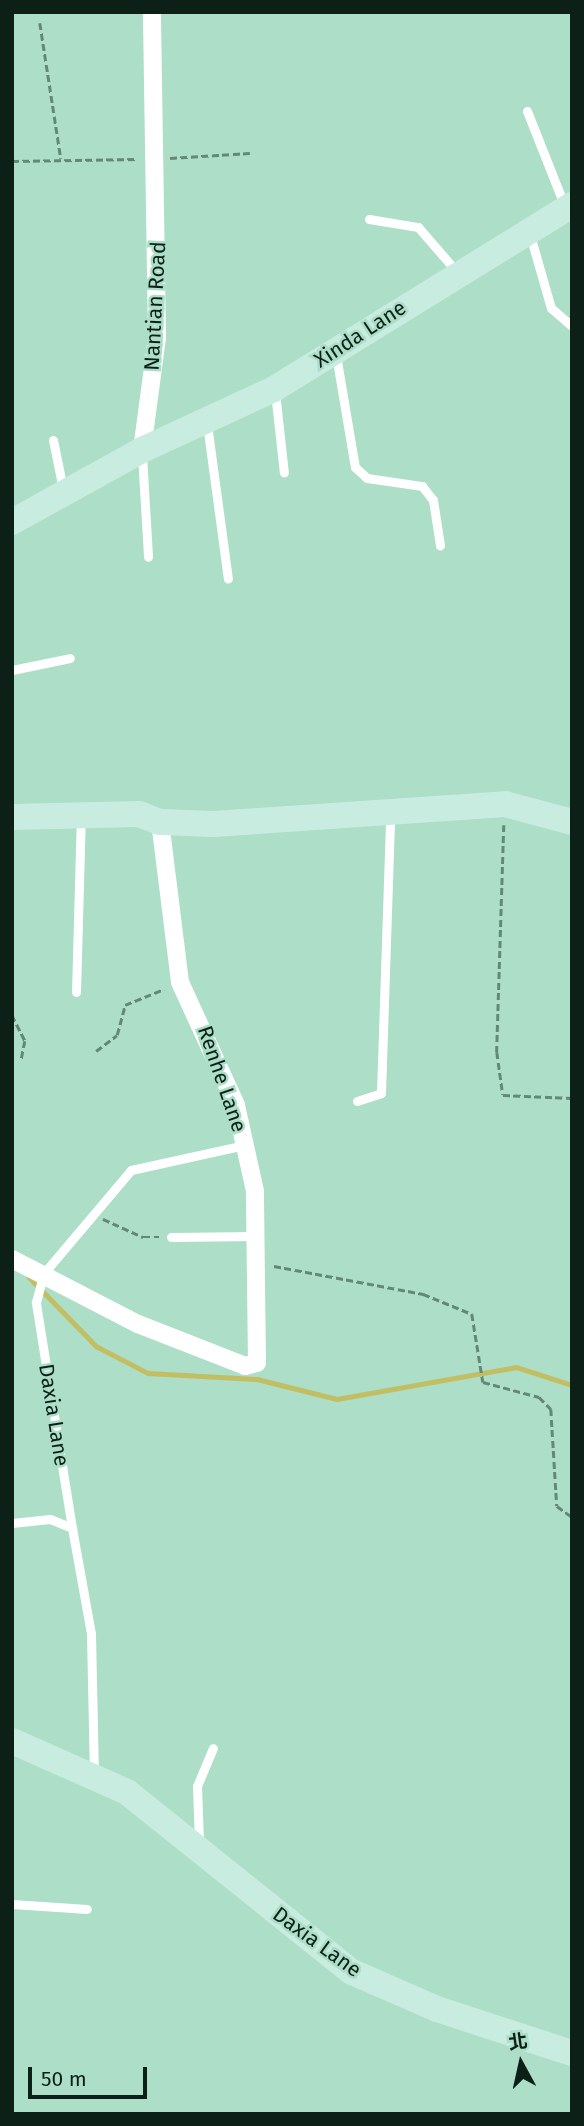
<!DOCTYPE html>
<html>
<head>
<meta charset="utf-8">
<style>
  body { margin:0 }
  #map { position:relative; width:584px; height:2126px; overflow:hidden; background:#acdec8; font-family:"Fira Sans","Noto Sans TC",sans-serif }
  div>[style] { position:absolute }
  .stream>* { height:4.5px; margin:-2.25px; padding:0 2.25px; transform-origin:2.25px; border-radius:2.25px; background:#c2be64 }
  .path>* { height:2.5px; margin-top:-1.25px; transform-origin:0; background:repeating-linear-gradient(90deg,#648878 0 7px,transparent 0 10.5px) }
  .lane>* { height:9px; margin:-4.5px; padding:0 4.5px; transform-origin:4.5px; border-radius:4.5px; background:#fff }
  .street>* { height:18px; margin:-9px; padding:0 9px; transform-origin:9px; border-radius:9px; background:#fff }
  .secondary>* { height:26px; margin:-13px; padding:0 13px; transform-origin:13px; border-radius:13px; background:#c8ecdf }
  span { translate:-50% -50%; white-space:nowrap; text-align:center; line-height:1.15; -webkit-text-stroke:5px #acdec8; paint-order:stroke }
  .street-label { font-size:21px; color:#0d2018 }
  .frame { position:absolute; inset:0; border:14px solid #0d2018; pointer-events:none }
  .north { position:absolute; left:486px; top:2028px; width:70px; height:70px; -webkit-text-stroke:5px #acdec8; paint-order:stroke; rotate:352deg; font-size:19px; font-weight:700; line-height:28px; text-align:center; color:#0d2018 }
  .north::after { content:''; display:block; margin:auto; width:24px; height:32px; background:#0d2018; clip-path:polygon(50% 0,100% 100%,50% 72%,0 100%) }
  .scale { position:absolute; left:28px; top:2067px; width:119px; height:32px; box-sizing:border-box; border:4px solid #0d2018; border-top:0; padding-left:9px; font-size:21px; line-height:24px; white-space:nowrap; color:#0d2018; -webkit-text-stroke:5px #acdec8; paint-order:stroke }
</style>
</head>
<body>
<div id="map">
  <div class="stream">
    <div style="left:29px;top:1277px;width:96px;rotate:45.8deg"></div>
    <div style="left:96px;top:1346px;width:59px;rotate:27.4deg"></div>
    <div style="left:148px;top:1373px;width:109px;rotate:3.2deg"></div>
    <div style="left:257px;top:1379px;width:82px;rotate:14deg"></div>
    <div style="left:337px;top:1399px;width:182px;rotate:-10.1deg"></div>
    <div style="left:516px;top:1367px;width:59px;rotate:17.8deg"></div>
  </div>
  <div class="path">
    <div style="left:40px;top:23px;width:137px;rotate:81.2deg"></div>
    <div style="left:170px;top:158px;width:80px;rotate:-3.6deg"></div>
    <div style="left:12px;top:161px;width:126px;rotate:-0.9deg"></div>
    <div style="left:504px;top:825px;width:227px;rotate:91.8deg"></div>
    <div style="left:497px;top:1052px;width:43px;rotate:82.1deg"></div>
    <div style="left:503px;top:1095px;width:69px;rotate:2.5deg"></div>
    <div style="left:12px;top:1015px;width:29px;rotate:63deg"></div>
    <div style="left:25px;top:1041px;width:21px;rotate:101deg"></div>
    <div style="left:96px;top:1051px;width:26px;rotate:-37deg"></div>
    <div style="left:117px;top:1035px;width:31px;rotate:-75deg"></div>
    <div style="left:125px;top:1005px;width:42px;rotate:-22.3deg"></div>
    <div style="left:103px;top:1219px;width:44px;rotate:24.2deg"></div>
    <div style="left:143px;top:1237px;width:16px"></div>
    <div style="left:274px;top:1266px;width:152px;rotate:10.6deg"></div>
    <div style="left:423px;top:1294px;width:53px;rotate:22.2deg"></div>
    <div style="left:472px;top:1314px;width:69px;rotate:80.8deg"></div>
    <div style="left:483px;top:1382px;width:58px;rotate:15deg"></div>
    <div style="left:539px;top:1397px;width:17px;rotate:45deg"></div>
    <div style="left:551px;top:1409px;width:97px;rotate:86.5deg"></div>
    <div style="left:557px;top:1506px;width:19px;rotate:36deg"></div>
  </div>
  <div class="lane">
    <div style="left:527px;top:111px;width:103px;rotate:68.4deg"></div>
    <div style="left:369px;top:219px;width:50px;rotate:9.3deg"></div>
    <div style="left:418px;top:227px;width:60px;rotate:49.1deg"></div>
    <div style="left:530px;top:235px;width:76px;rotate:74deg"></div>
    <div style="left:551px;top:308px;width:28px;rotate:41deg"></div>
    <div style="left:336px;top:355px;width:114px;rotate:80.4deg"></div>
    <div style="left:355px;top:467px;width:16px;rotate:43deg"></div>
    <div style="left:367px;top:478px;width:56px;rotate:8.3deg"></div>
    <div style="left:422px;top:486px;width:18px;rotate:52deg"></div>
    <div style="left:433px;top:500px;width:46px;rotate:81.2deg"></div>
    <div style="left:275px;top:392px;width:81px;rotate:83.7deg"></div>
    <div style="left:207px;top:424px;width:156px;rotate:82.3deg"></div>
    <div style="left:53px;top:440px;width:50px;rotate:78.5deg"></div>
    <div style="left:142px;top:455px;width:102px;rotate:86.6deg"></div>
    <div style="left:12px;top:670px;width:59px;rotate:-11.7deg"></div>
    <div style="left:76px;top:992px;width:174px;rotate:-88.4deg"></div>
    <div style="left:357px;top:1101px;width:25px;rotate:-18deg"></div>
    <div style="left:381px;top:1093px;width:277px;rotate:-88.1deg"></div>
    <div style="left:171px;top:1237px;width:85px;rotate:-0.7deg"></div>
    <div style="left:12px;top:1523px;width:38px;rotate:-6deg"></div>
    <div style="left:50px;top:1519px;width:24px;rotate:22deg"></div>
    <div style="left:72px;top:1528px;width:108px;rotate:79.8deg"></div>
    <div style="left:91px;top:1634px;width:141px;rotate:88.8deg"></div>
    <div style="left:72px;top:1528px;width:229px;rotate:-99.1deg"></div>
    <div style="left:36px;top:1302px;width:30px;rotate:-75deg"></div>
    <div style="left:44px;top:1273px;width:135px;rotate:-49.8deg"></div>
    <div style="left:131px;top:1170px;width:117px;rotate:-12.4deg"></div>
    <div style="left:199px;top:1843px;width:57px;rotate:-92deg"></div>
    <div style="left:197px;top:1786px;width:41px;rotate:-67.2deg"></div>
    <div style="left:12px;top:1904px;width:75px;rotate:3.8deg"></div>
  </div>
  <div class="street">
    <div style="left:142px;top:450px;width:114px;rotate:-82.4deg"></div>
    <div style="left:157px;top:337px;width:325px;rotate:-90.9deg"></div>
    <div style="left:12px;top:1259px;width:142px;rotate:27.3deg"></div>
    <div style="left:138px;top:1324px;width:115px;rotate:21.4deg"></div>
    <div style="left:245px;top:1366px;width:12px;rotate:-14deg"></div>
    <div style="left:257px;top:1363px;width:172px;rotate:-90.7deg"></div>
    <div style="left:255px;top:1191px;width:88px;rotate:-102.5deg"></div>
    <div style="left:236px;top:1105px;width:135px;rotate:-114.5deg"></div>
    <div style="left:180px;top:982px;width:161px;rotate:-97.1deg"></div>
  </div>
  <div class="secondary">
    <div style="left:12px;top:522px;width:149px;rotate:-29deg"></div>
    <div style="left:142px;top:450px;width:145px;rotate:-24.8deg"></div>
    <div style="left:274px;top:389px;width:350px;rotate:-31.7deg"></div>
    <div style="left:12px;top:817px;width:127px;rotate:-1.4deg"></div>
    <div style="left:139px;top:814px;width:22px;rotate:21deg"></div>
    <div style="left:160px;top:822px;width:54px;rotate:2.1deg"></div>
    <div style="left:214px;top:824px;width:292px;rotate:-3.9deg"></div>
    <div style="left:505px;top:804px;width:69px;rotate:15deg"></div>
    <div style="left:12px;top:1741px;width:126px;rotate:23.9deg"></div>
    <div style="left:127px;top:1792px;width:288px;rotate:38.7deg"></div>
    <div style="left:352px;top:1972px;width:93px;rotate:23.5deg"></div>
    <div style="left:437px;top:2009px;width:142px;rotate:18.1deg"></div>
  </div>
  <div class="street-label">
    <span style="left:155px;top:306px;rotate:-87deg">Nantian Road</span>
    <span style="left:360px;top:334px;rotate:-33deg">Xinda Lane</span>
    <span style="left:222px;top:1079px;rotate:71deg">Renhe Lane</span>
    <span style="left:54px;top:1415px;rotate:81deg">Daxia Lane</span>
    <span style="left:317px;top:1942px;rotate:36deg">Daxia Lane</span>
  </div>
  <div class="frame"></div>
  <div class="north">北</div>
  <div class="scale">50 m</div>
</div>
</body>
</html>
